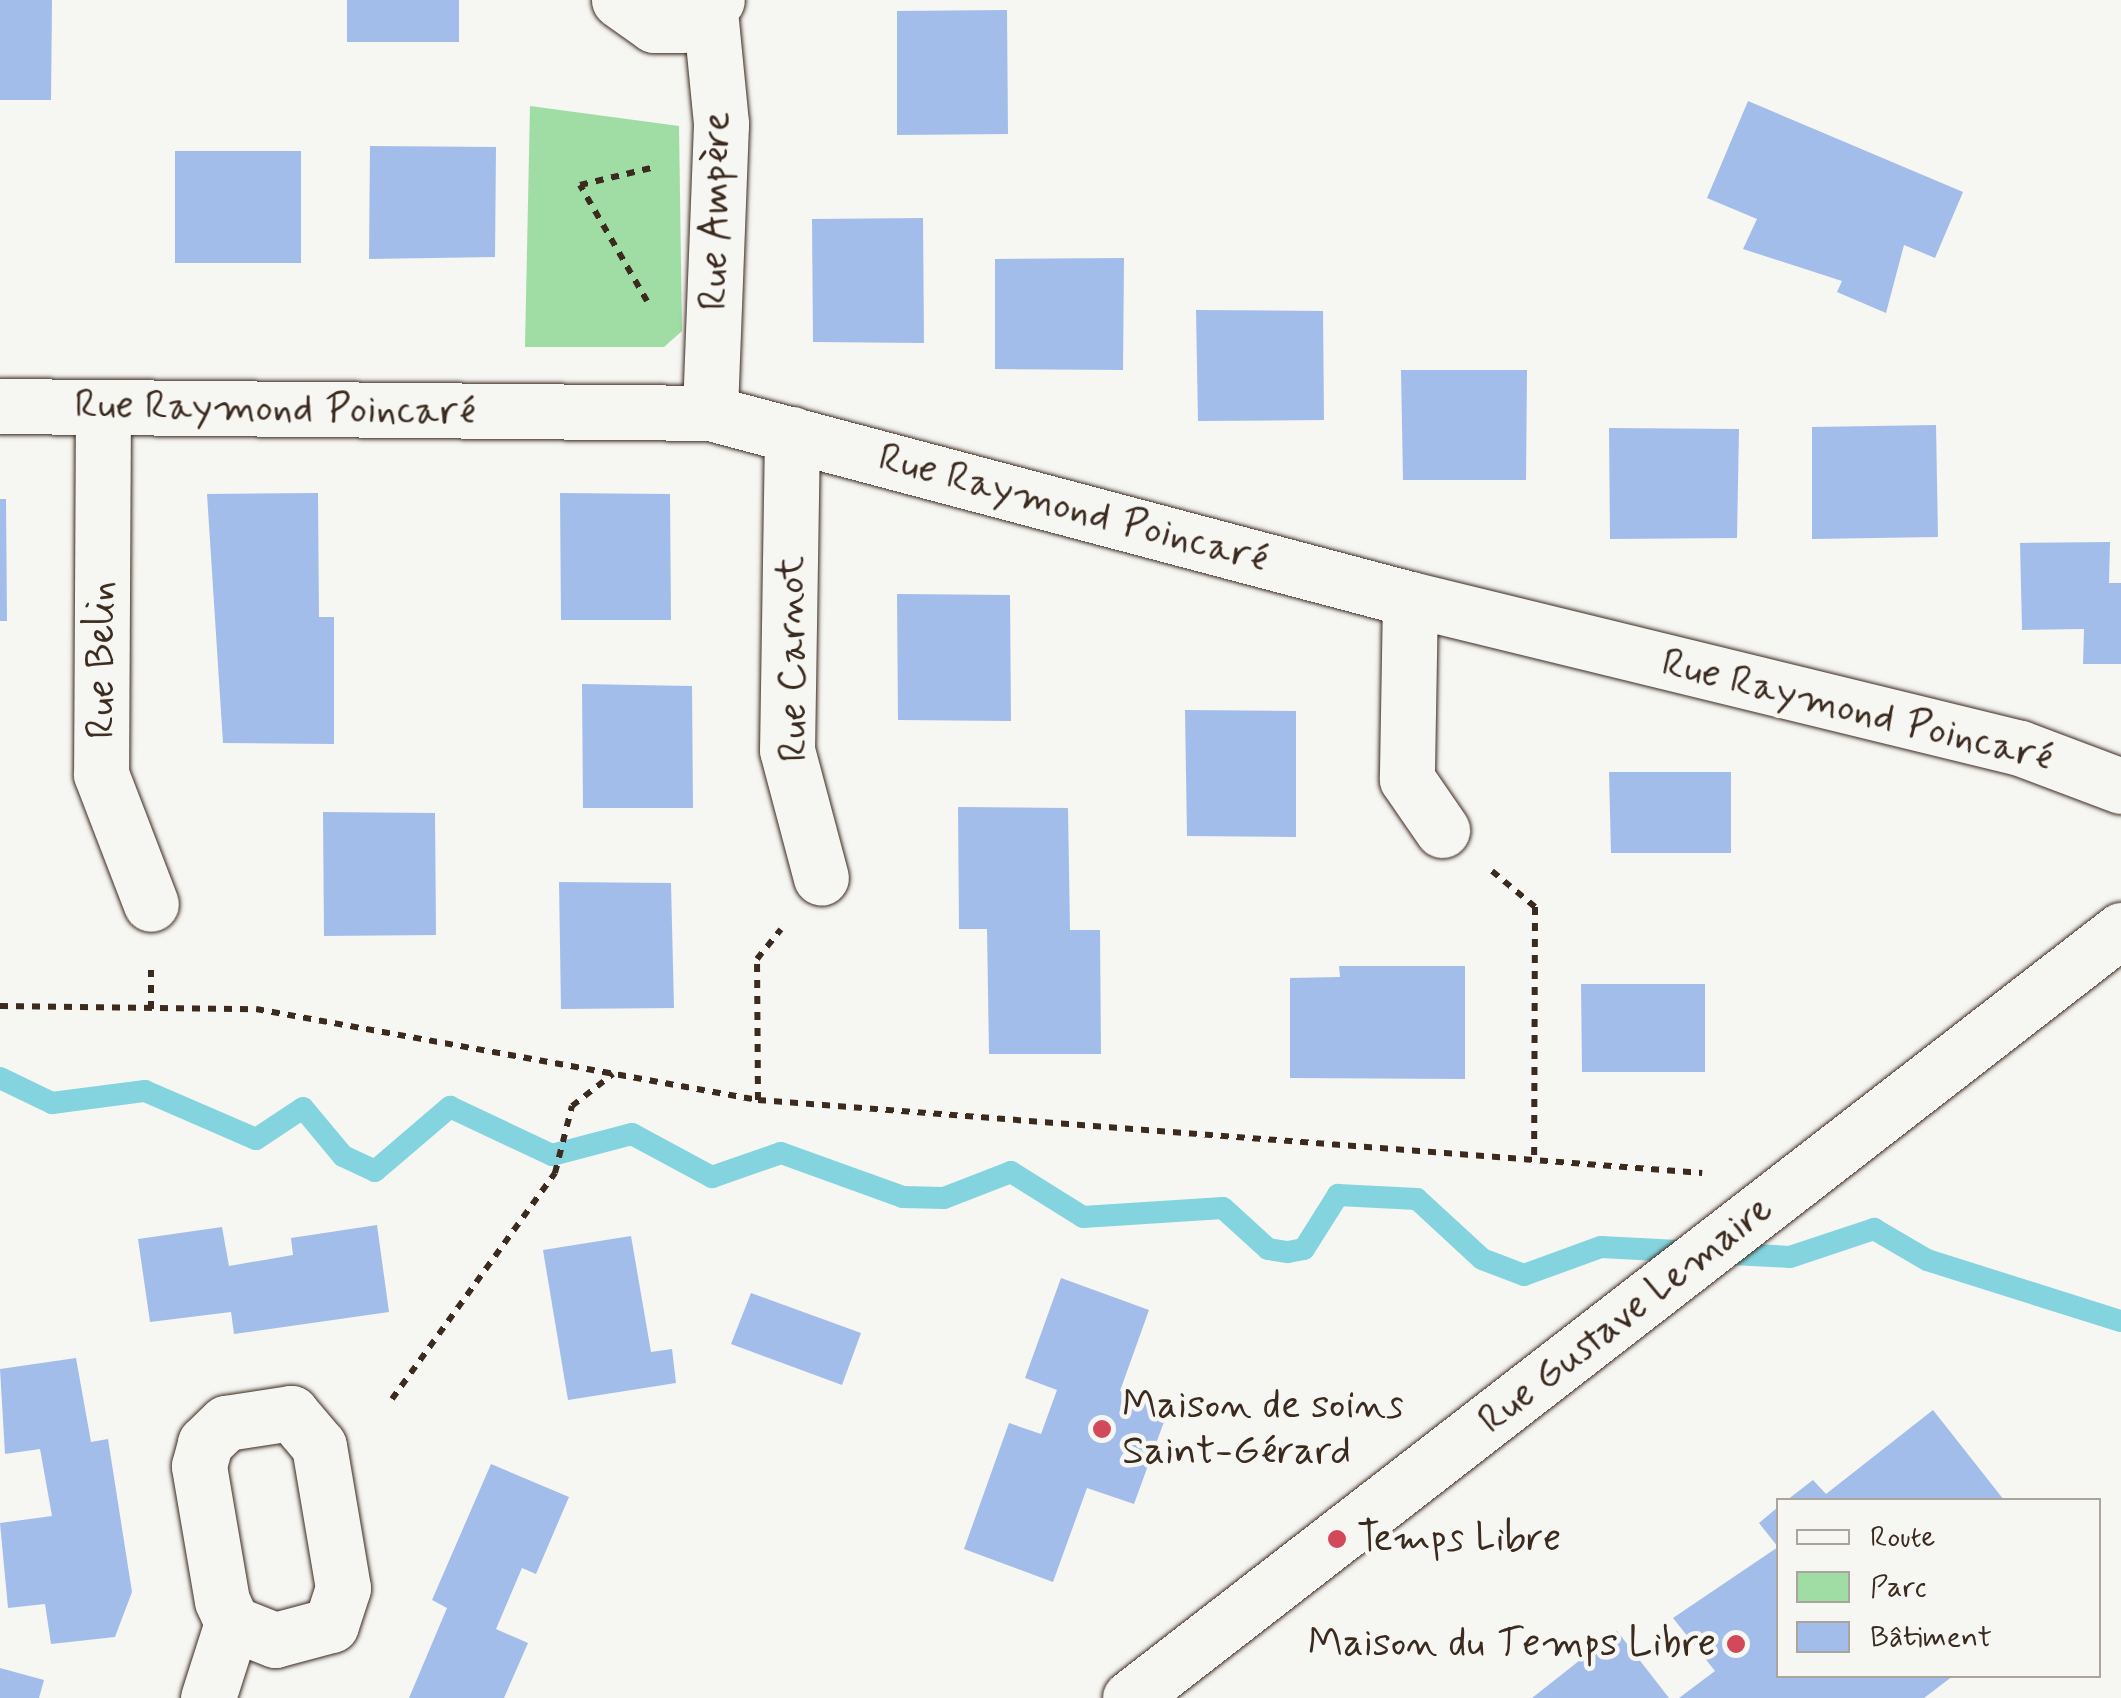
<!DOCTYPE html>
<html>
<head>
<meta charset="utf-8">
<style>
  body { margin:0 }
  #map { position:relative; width:2121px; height:1698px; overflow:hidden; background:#f6f6f2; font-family:Mynerve,sans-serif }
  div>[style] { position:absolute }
  .green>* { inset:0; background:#9fdda4 }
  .stream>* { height:22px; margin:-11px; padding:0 11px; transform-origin:11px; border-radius:11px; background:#84d4df }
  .building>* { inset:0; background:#a3bdea }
  .path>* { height:6px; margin-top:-3px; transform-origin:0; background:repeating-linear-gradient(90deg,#3b2a1e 0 8px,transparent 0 16px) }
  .roads { filter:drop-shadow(0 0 2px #3b2a1e) drop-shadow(0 0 2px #3b2a1e) }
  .minor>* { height:55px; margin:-27.5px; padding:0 27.5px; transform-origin:27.5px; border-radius:27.5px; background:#f6f6f2 }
  .dots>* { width:28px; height:28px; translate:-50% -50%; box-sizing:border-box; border:5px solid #f6f6f2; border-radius:50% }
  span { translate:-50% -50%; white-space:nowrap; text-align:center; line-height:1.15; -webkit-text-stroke:9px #f6f6f2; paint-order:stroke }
  .street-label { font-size:40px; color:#3b2a1e }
  .poi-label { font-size:40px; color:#3b2a1e }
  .left { translate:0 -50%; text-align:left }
  .right { translate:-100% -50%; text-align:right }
  .legend { position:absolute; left:1776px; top:1498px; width:325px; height:180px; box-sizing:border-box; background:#f6f6f2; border:2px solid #aba49d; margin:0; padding:12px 18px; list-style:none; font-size:30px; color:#3b2a1e }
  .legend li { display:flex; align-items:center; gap:20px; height:50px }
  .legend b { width:50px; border:2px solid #aba49d }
</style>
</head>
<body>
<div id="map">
  <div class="green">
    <div style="clip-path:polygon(530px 106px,679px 126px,682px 331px,664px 347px,525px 347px)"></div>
  </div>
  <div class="stream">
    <div style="left:0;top:1078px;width:58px;rotate:25.7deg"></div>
    <div style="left:52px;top:1103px;width:94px;rotate:-7.4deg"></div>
    <div style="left:145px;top:1091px;width:121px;rotate:23.4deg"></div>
    <div style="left:256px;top:1139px;width:56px;rotate:-33.4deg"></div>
    <div style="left:303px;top:1108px;width:62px;rotate:50.2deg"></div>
    <div style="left:343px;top:1156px;width:35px;rotate:25deg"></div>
    <div style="left:375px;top:1171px;width:99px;rotate:-40.5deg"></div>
    <div style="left:450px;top:1107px;width:113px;rotate:25.2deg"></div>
    <div style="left:552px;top:1155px;width:83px;rotate:-14.7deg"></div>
    <div style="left:632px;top:1134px;width:91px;rotate:28.3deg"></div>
    <div style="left:712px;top:1177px;width:73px;rotate:-19.2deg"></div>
    <div style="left:781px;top:1153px;width:130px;rotate:19.8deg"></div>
    <div style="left:903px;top:1197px;width:41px;rotate:1.4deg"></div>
    <div style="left:944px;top:1198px;width:72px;rotate:-21.2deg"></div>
    <div style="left:1011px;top:1172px;width:85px;rotate:32deg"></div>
    <div style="left:1083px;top:1217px;width:140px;rotate:-3.7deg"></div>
    <div style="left:1223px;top:1208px;width:61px;rotate:42.3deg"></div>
    <div style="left:1268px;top:1249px;width:20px;rotate:9deg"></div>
    <div style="left:1288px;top:1252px;width:16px;rotate:-11deg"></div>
    <div style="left:1304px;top:1249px;width:64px;rotate:-57.8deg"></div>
    <div style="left:1338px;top:1195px;width:79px;rotate:2.9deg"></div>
    <div style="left:1417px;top:1199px;width:88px;rotate:42.7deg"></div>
    <div style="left:1482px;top:1259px;width:45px;rotate:20.9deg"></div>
    <div style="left:1524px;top:1275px;width:82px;rotate:-20deg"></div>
    <div style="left:1601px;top:1247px;width:189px;rotate:3deg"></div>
    <div style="left:1790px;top:1257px;width:89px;rotate:-18.4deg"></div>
    <div style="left:1874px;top:1229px;width:61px;rotate:30.3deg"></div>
    <div style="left:1927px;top:1260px;width:203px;rotate:17.5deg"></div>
  </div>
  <div class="building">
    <div style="clip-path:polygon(0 0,52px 0,51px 100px,0 100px)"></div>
    <div style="clip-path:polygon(347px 0,459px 0,459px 42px,347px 42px)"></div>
    <div style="clip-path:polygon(1007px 10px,1008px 134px,897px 135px,897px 11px)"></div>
    <div style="clip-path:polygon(1748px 101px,1963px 192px,1935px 258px,1904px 245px,1886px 313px,1837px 292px,1842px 281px,1743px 249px,1757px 219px,1707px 198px)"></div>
    <div style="clip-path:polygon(370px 146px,496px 147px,495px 257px,369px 259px)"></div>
    <div style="clip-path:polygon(175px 151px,301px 151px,301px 263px,175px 263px)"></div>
    <div style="clip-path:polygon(923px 218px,924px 343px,813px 342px,812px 219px)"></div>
    <div style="clip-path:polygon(1124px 258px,1123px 370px,995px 369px,995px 259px)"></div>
    <div style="clip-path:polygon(1196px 310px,1323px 311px,1324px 420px,1198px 421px)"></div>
    <div style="clip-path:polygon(1401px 370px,1527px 370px,1526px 480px,1403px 480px)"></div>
    <div style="clip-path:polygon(1936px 425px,1938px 537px,1812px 539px,1812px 427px)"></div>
    <div style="clip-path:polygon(1609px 428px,1739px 429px,1737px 538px,1610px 539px)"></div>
    <div style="clip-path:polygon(318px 493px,319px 617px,334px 617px,334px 744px,223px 743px,207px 494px)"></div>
    <div style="clip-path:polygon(560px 493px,670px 494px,671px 620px,561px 620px)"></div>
    <div style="clip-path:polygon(0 499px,6px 499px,7px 621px,0 621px)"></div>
    <div style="clip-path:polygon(2110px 542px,2109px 583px,2121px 583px,2121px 664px,2083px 664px,2084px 629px,2022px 630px,2020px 543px)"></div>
    <div style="clip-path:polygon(897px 594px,1010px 595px,1011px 721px,898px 720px)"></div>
    <div style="clip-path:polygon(582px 684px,692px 686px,693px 808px,583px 808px)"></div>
    <div style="clip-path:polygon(1185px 710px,1296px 711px,1296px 837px,1187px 836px)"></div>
    <div style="clip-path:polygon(1609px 772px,1731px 772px,1731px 853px,1611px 853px)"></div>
    <div style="clip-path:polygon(958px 807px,1068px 808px,1070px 930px,1100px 930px,1101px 1054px,989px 1054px,987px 929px,959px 929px)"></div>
    <div style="clip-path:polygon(323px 812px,435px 813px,436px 935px,324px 936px)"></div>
    <div style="clip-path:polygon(559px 882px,671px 883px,674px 1008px,561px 1009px)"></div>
    <div style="clip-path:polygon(1339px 966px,1465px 966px,1465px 1079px,1290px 1078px,1290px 978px,1340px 977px)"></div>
    <div style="clip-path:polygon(1581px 984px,1705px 984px,1705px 1072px,1582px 1072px)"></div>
    <div style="clip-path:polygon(377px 1225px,389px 1312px,234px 1334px,231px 1312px,150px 1322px,138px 1239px,222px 1227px,229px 1266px,293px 1255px,291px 1238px)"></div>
    <div style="clip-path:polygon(631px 1236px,651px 1352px,672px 1349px,676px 1383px,568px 1400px,543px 1250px)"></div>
    <div style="clip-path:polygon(1061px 1278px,1149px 1310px,1120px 1391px,1169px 1408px,1134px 1504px,1087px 1488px,1053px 1582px,964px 1549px,1009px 1423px,1041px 1434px,1057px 1390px,1025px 1378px)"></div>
    <div style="clip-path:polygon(751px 1293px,861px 1333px,842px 1385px,731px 1344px)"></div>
    <div style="clip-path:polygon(76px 1358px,91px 1442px,108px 1439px,132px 1592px,115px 1637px,51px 1644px,45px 1604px,8px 1608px,0 1523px,52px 1516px,40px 1449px,5px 1454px,0 1369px)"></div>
    <div style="clip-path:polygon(1933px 1410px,2004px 1500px,1787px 1500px,1813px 1480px,1826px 1494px)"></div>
    <div style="clip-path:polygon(491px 1464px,569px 1497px,536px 1574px,522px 1568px,496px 1629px,528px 1643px,504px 1698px,409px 1698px,447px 1608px,432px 1600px)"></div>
    <div style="clip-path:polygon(1778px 1507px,1778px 1676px,1953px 1676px,1924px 1698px,1679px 1698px,1715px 1671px,1673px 1618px,1778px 1547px,1759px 1523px)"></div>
    <div style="clip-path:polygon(1617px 1631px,1669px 1698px,1532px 1698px)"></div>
    <div style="clip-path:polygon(0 1668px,44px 1680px,39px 1698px,0 1698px)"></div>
  </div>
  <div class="path">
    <div style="left:647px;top:301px;width:134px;rotate:-120deg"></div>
    <div style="left:580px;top:185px;width:73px;rotate:-13.5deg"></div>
    <div style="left:1492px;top:871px;width:56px;rotate:39.9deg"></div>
    <div style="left:1535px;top:907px;width:248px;rotate:90.2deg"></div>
    <div style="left:0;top:1006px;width:256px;rotate:0.7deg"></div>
    <div style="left:256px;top:1009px;width:510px;rotate:10.27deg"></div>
    <div style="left:758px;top:1100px;width:947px;rotate:4.42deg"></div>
    <div style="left:151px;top:1009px;width:39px;rotate:-90deg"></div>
    <div style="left:758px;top:1100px;width:141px;rotate:-90.4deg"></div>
    <div style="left:757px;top:959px;width:38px;rotate:-51deg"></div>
    <div style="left:392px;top:1399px;width:279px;rotate:-54.2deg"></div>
    <div style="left:555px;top:1173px;width:69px;rotate:-75.8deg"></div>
    <div style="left:572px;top:1106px;width:52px;rotate:-38deg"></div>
  </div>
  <div class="roads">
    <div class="minor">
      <div style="left:619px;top:0;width:43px;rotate:35.5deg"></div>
      <div style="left:654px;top:25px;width:29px"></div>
      <div style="left:683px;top:25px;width:42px;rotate:-36.3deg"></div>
      <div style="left:710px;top:11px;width:114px;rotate:84.4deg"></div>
      <div style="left:721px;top:124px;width:289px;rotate:92.2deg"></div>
      <div style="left:0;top:406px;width:710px;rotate:0.56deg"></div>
      <div style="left:710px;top:413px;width:724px;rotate:14.88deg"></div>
      <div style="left:1410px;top:599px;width:628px;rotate:13.73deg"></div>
      <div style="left:2020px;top:748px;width:108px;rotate:20.6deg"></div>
      <div style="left:103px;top:407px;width:367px;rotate:90.3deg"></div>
      <div style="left:101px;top:774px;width:139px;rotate:69deg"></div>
      <div style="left:792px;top:434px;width:316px;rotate:90.9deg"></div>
      <div style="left:787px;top:750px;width:132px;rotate:75.1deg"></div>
      <div style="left:1410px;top:599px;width:180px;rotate:91deg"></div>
      <div style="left:1407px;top:779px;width:62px;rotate:55.5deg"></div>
      <div style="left:291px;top:1413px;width:43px;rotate:49.7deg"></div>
      <div style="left:319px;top:1446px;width:144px;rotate:80.4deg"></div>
      <div style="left:343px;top:1588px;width:39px;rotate:108deg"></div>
      <div style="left:331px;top:1625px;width:58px;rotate:165deg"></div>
      <div style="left:275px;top:1640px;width:46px;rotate:-158.4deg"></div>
      <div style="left:232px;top:1623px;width:24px;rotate:-114deg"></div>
      <div style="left:222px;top:1601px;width:137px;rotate:-99.7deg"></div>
      <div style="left:199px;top:1466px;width:24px;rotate:-75deg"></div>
      <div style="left:205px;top:1443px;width:29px;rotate:-44deg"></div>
      <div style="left:226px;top:1423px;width:66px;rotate:-8.7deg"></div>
      <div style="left:208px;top:1698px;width:79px;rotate:-72.3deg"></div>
      <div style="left:1130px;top:1698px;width:1254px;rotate:-37.77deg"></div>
    </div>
  </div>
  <div class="dots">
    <div style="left:1102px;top:1429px;background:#d1495b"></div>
    <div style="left:1337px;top:1539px;background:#d1495b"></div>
    <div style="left:1736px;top:1644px;background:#d1495b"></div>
  </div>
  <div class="street-label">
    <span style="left:716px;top:211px;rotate:-89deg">Rue Ampère</span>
    <span style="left:275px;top:409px;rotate:1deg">Rue Raymond Poincaré</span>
    <span style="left:1073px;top:509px;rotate:15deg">Rue Raymond Poincaré</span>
    <span style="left:793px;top:659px;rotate:-91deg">Rue Carnot</span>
    <span style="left:102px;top:660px;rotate:-90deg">Rue Belin</span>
    <span style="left:1857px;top:711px;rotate:14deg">Rue Raymond Poincaré</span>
    <span style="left:1626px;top:1315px;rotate:-38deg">Rue Gustave Lemaire</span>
  </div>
  <div class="poi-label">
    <span class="left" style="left:1122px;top:1429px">Maison de soins<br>Saint-Gérard</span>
    <span class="left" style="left:1357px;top:1539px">Temps Libre</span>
    <span class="right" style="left:1716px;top:1644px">Maison du Temps Libre</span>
  </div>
  <ul class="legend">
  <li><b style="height:12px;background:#f6f6f2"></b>Route</li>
  <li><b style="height:28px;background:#9fdda4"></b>Parc</li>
  <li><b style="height:28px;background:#a3bdea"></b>Bâtiment</li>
  </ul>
</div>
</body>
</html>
